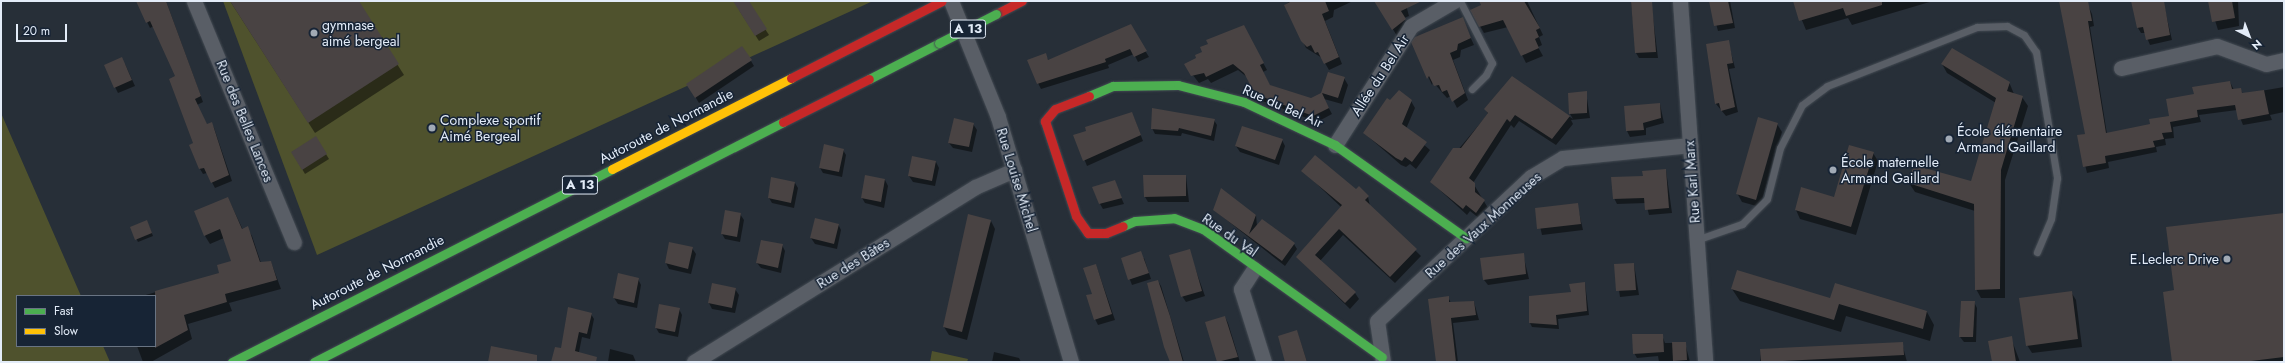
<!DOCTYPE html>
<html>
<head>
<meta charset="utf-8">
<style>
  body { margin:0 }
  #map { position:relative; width:2285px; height:363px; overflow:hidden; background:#272f38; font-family:Jost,sans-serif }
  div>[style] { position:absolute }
  .green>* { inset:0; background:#4f522d }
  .shadow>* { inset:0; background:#0007 }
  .building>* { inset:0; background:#494343 }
  .roads { filter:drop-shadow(0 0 1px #434a52) drop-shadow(0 0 1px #434a52) }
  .lane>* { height:7px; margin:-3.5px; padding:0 3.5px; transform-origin:3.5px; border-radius:3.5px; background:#595e66 }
  .street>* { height:15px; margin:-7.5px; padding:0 7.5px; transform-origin:7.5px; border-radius:7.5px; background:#595e66 }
  .fast>* { height:9px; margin:-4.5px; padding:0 4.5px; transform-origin:4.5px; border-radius:4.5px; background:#4caf50 }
  .slow>* { height:9px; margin:-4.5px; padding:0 4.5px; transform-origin:4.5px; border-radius:4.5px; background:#ffc107 }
  .jam>* { height:9px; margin:-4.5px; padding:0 4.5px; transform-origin:4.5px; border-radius:4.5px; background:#c62828 }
  .bridges { filter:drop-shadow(0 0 1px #434a52) drop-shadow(0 0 1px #434a52) }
  .fast-bridge>* { height:9px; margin:-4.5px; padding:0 4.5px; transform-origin:4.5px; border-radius:4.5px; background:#4caf50 }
  .dots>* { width:11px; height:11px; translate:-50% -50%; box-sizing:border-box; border:2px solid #172435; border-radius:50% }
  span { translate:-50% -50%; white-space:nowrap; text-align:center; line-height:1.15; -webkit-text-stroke:3px #172435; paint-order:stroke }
  .shield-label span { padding:1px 3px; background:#172435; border:1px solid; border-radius:3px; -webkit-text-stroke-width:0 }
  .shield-label { font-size:13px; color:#e3ecf8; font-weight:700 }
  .poi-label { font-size:14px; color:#e3ecf8 }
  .left { translate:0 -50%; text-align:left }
  .right { translate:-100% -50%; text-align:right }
  .street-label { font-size:14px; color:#e3ecf8 }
  .frame { position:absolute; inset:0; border:2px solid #e3ecf8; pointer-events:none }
  .legend { position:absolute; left:16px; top:295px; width:140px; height:52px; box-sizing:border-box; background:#172435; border:1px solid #697483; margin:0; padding:5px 7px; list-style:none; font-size:12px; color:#e3ecf8 }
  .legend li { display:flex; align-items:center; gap:8px; height:20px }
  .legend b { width:20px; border:1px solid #697483 }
  .north { position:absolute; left:2229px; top:16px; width:40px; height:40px; -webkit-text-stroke:3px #172435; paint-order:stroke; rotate:138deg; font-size:11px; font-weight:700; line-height:16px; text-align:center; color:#e3ecf8 }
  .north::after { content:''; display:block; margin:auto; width:14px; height:18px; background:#e3ecf8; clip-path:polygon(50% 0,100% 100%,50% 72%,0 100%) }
  .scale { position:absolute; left:16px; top:24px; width:51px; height:18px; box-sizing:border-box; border:2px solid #e3ecf8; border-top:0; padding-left:5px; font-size:12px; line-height:14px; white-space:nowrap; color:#e3ecf8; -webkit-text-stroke:3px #172435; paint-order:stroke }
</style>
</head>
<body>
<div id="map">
  <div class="green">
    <div style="clip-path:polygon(223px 1px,873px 1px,317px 255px)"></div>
    <div style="clip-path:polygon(1px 113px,81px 296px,17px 296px,17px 346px,103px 346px,110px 362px,1px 362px)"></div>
    <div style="clip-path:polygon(932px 351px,968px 359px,967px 362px,930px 362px)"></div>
  </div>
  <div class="shadow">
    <div style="clip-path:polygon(137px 1px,166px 1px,203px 102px,197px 105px,207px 125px,211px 123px,214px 128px,232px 181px,215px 188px,207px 173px,203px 174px,200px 169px,190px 145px,194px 143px,176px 77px,154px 26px,150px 28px)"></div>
    <div style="clip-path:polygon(230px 1px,357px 1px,404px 75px,315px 133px)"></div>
    <div style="clip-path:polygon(741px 1px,747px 1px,769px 35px,759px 41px,739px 10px)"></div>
    <div style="clip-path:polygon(1290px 1px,1353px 1px,1334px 10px,1333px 17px,1325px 21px,1342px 64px,1329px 70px,1322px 58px,1306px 48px,1285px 5px)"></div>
    <div style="clip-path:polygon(1376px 1px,1405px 1px,1409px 16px,1404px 18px,1409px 26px,1397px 36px)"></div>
    <div style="clip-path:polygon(1481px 1px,1527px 1px,1543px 35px,1539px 37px,1542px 45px,1538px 47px,1543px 56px,1526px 63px,1508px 27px,1484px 33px,1480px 26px)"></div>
    <div style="clip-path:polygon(1631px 1px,1651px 1px,1658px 58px,1639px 58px,1636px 53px)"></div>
    <div style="clip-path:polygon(1710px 1px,1730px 1px,1735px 28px,1718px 31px)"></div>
    <div style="clip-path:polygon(1794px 1px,1933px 1px,1852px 25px,1848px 18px,1806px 30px)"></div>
    <div style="clip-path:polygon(2060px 1px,2086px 1px,2092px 14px,2094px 26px,2090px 27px,2107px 134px,2152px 125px,2170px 116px,2195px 95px,2230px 82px,2234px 90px,2240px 89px,2243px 94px,2284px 87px,2284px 112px,2270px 115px,2272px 120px,2243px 125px,2237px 110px,2199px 115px,2201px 122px,2173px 127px,2174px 138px,2165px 139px,2166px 145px,2156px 147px,2157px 152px,2108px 162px,2109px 168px,2087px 173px,2078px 136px,2086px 134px)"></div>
    <div style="clip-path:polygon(2134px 1px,2163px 1px,2172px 40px,2150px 45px,2145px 33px,2141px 33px,2138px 28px)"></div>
    <div style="clip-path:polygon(2209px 1px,2238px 1px,2239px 26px,2218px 30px)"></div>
    <div style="clip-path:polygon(1462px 19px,1474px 45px,1461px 50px,1460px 57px,1453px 60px,1468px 100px,1457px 108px,1451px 96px,1447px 98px,1433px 82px,1432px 85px,1412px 42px)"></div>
    <div style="clip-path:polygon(1130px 26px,1149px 57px,1138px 62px,1134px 54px,1108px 65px,1109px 68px,1041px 89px,1038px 83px,1045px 55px,1049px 61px)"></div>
    <div style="clip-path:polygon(1247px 33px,1267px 70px,1263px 72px,1270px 86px,1311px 99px,1322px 94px,1329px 73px,1344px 78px,1348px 85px,1342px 104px,1324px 99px,1332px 114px,1317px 122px,1260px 100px,1248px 78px,1238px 70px,1211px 83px,1208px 79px,1199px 83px,1189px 70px)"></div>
    <div style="clip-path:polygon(1728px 41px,1735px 68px,1729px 69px,1738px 112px,1726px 116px,1716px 104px,1708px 45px)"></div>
    <div style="clip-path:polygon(751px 61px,754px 66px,699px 103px,691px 90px)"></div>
    <div style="clip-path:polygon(125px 64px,135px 86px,118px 93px,115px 87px)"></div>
    <div style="clip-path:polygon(1942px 64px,2009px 82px,2014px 94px,2022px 97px,2028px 106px,2005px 180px,2005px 298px,1981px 298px,1976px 289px,1975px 211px,1915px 192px,1909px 183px,1972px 182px,1996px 103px,1947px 73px)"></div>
    <div style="clip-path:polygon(1512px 78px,1573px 119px,1570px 114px,1586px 92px,1590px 118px,1571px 120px,1573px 124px,1556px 145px,1519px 121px,1514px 128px,1511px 125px,1473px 183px,1488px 208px,1480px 219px,1470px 211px,1467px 215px,1431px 182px,1488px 114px,1486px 110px)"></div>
    <div style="clip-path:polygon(1411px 101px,1415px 108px,1406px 129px,1430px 150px,1416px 169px,1410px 164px,1406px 167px,1401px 165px,1364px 133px,1391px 102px)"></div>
    <div style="clip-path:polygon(1660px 104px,1664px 123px,1646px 128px,1646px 135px,1630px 137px,1627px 131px)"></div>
    <div style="clip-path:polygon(1134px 118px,1143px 141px,1087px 166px,1075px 136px)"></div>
    <div style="clip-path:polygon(1214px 120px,1217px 125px,1214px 141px,1182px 133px,1181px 136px,1155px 134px,1152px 128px)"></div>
    <div style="clip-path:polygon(973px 124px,977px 130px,972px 152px,953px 148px,949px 143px)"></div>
    <div style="clip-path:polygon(1777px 124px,1782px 132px,1760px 207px,1742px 202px,1737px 193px)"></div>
    <div style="clip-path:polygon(316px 138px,329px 159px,305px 174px,292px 152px)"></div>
    <div style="clip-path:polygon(1282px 140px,1285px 146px,1279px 165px,1240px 152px,1236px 146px)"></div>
    <div style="clip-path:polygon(843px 150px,846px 155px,842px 177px,823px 173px,820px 168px)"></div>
    <div style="clip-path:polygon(1873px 153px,1878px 161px,1856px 235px,1800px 219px,1796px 210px,1801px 188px,1835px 198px)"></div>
    <div style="clip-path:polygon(936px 162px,939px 168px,935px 186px,913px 182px,909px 176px)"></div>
    <div style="clip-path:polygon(1666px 170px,1672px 213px,1649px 215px,1646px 203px,1617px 204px,1614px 198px,1644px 177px)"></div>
    <div style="clip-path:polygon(1303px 171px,1368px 197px,1370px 206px,1421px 256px,1395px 283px,1343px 235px,1320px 261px,1355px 293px,1359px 299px,1350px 309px,1297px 257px,1341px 207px)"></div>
    <div style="clip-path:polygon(866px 176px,885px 180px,888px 186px,884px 208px,865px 203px,862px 198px)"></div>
    <div style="clip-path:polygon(1186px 176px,1189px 202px,1148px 202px,1145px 197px)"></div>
    <div style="clip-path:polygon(1114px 181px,1124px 204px,1103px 209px,1100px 204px)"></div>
    <div style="clip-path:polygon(795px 183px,798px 188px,794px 208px,772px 203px,769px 198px)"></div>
    <div style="clip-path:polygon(228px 198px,243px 230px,247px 228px,252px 236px,261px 263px,271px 262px,281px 289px,229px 303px,232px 311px,188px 324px,192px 339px,151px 362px,143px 362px,137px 346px,155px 346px,155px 296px,142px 296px,220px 274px,232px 262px,224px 238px,210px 244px,205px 236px)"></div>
    <div style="clip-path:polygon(1577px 204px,1583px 230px,1542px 235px,1536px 209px)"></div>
    <div style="clip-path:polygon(1214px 210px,1256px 215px,1257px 226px,1294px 244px,1297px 249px,1285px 266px)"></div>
    <div style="clip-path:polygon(740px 214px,744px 220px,740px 242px,725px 239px,722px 234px)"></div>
    <div style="clip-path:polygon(2284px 214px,2284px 362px,2173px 362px,2175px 291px)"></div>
    <div style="clip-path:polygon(991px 221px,995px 229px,967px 340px,949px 335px,944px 327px)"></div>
    <div style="clip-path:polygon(148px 224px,153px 236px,138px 242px,131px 228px)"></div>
    <div style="clip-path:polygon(838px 224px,841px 230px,837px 249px,815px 244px,811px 238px)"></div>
    <div style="clip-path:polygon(782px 245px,785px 251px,781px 273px,761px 268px,757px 263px)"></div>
    <div style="clip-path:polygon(692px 248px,696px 254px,691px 274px,669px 269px,666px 263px)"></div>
    <div style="clip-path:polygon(1189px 251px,1205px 296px,1186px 302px,1182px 296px)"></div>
    <div style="clip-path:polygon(1523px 254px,1529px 279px,1488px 285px,1484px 280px)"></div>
    <div style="clip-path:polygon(1144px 258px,1151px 279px,1132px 285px,1122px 259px)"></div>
    <div style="clip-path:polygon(1634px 264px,1639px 295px,1620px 297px,1615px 265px)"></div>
    <div style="clip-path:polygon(1096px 265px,1115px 320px,1098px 325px,1095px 319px)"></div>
    <div style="clip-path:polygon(619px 274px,638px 279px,641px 285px,637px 308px,618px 304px,614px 298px)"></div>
    <div style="clip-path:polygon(1158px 281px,1161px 286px,1184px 362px,1171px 362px)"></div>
    <div style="clip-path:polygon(1585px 283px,1589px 315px,1558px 319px,1559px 329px,1532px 327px,1530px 323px)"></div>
    <div style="clip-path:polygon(735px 289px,739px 295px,735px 313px,712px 309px,709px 303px)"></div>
    <div style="clip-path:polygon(1732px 289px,1927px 312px,1934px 325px,1930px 341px,1846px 316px,1841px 332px,1740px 301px)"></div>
    <div style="clip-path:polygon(2071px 292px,2076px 300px,2082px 347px,2032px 353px,2027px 345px)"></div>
    <div style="clip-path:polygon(1448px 297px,1451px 303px,1474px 302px,1479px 320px,1453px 323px,1458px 362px,1437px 362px)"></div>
    <div style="clip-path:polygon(1974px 302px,1977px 308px,1976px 342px,1964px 342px,1960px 337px)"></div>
    <div style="clip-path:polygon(679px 309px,682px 315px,678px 337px,659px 333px,656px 328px)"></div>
    <div style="clip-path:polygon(591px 314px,594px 319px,590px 339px,582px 337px,577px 362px,552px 362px)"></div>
    <div style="clip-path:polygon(1225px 317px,1228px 323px,1240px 362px,1218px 362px,1206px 322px)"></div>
    <div style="clip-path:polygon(1297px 331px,1307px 362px,1286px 362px)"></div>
    <div style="clip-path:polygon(1662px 335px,1665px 343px,1685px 343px,1690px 362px,1659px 362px,1658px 356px,1637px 358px,1634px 353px)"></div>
    <div style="clip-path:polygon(2011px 338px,2020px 362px,1993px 362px)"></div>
    <div style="clip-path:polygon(1902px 343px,1907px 362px,1760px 362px,1761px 350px)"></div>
    <div style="clip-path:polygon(610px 349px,633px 355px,636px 362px,608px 362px)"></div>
    <div style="clip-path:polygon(994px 352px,1019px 358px,1021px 362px,992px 362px)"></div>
  </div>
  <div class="building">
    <div style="clip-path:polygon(136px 1px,166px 1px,201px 96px,195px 99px,207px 124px,212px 122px,229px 175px,211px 183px,204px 168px,199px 169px,189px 145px,193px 143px,169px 79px,175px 76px,150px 21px,146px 23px)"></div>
    <div style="clip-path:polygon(230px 1px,359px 1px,399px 64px,308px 123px)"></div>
    <div style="clip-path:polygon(733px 1px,749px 1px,767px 29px,755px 36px)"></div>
    <div style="clip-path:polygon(1292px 1px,1325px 1px,1329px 11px,1322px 14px,1339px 57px,1324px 64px,1318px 52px,1315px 53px,1311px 45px,1307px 47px,1301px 41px,1284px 5px)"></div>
    <div style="clip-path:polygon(1374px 1px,1422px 1px,1401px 11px,1406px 19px,1392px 30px)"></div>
    <div style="clip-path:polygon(1479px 1px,1524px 1px,1540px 28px,1536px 30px,1539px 37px,1535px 39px,1539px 48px,1521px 56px,1503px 20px,1479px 27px,1470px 10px,1481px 5px)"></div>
    <div style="clip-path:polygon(1631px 1px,1652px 1px,1656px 52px,1635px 53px)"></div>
    <div style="clip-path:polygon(1709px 1px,1728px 1px,1733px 23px,1714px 26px)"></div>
    <div style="clip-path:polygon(1793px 1px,1882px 1px,1882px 5px,1846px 16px,1843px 8px,1799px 21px)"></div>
    <div style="clip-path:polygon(2059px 1px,2088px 1px,2092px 21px,2088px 21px,2106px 133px,2150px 124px,2149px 119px,2169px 116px,2166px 99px,2194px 94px,2192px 87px,2230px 81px,2232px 89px,2241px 88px,2242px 93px,2264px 90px,2269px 114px,2238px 120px,2235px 105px,2197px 110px,2198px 117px,2170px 122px,2172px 132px,2162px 133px,2164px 139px,2153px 141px,2155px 147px,2105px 156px,2106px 163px,2083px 167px,2077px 135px,2085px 134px)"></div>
    <div style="clip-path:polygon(2131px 1px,2164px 1px,2170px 35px,2146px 40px,2143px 27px,2137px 28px)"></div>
    <div style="clip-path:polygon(2208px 1px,2232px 1px,2235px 18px,2212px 22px)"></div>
    <div style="clip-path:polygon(1463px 17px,1471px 38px,1458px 44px,1457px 50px,1450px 53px,1465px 93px,1452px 102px,1447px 90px,1442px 92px,1439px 85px,1434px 86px,1429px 76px,1427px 79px,1411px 42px,1415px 37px)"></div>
    <div style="clip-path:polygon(1131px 24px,1147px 51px,1134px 57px,1130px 49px,1105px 59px,1106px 62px,1037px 84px,1027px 60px,1046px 53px,1048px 60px)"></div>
    <div style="clip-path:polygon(1244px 25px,1264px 63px,1260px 65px,1270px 85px,1311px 98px,1321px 93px,1328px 72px,1345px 77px,1338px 98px,1322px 93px,1329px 108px,1313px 116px,1255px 94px,1244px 73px,1233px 64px,1206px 77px,1204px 73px,1191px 76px,1184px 64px,1196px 58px,1195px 55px,1202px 52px,1200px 47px,1208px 44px,1206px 40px)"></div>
    <div style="clip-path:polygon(1729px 40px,1733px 63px,1727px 64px,1735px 107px,1721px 111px,1719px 103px,1715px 104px,1706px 44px)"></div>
    <div style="clip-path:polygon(742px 46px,752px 60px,695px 98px,686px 84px)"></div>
    <div style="clip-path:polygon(1952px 48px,2010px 82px,2007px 91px,2023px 96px,2001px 170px,2000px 289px,1975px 290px,1974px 204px,1908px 183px,1914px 165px,1971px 181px,1996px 98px,1941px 64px)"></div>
    <div style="clip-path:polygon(122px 57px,132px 80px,114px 88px,104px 65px)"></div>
    <div style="clip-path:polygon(1512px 76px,1570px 116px,1552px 139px,1515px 115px,1510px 122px,1507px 119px,1469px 178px,1475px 183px,1475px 192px,1485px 200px,1476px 213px,1466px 205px,1463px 209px,1430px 182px,1453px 148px,1461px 148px,1468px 139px,1488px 113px,1484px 109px)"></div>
    <div style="clip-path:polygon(1399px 90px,1412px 100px,1402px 124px,1427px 142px,1412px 162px,1405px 157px,1402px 161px,1396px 158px,1363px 133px,1387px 98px,1390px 100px)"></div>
    <div style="clip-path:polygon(1587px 91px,1587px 113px,1569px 114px,1568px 93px)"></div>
    <div style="clip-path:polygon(1660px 103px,1661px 118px,1643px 123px,1644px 130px,1626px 131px,1624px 106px)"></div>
    <div style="clip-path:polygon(1152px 108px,1215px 119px,1211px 136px,1179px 128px,1178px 131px,1151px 129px)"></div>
    <div style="clip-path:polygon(1132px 112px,1141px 135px,1083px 161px,1073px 135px,1086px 131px,1085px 127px)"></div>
    <div style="clip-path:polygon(1758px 117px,1778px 123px,1756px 200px,1736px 194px)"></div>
    <div style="clip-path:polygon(954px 118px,974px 123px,969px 147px,948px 143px)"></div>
    <div style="clip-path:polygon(1242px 126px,1283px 139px,1275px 160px,1235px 146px)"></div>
    <div style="clip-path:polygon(316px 136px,327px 154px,302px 170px,291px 152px)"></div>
    <div style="clip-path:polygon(824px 144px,844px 149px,839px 172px,819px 168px)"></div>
    <div style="clip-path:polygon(1849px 145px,1874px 152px,1851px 227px,1795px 210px,1801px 187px,1834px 197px)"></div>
    <div style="clip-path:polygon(1315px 155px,1356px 189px,1359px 186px,1369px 196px,1365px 200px,1417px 249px,1390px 277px,1339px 229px,1315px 255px,1356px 292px,1345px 303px,1296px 257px,1342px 205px,1301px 171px)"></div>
    <div style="clip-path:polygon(912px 156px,936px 161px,932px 181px,908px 176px)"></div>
    <div style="clip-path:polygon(1666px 169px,1669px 208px,1645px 210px,1644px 198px,1613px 199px,1611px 177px,1643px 176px,1642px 171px)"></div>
    <div style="clip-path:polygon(865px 175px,885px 179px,881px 202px,861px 198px)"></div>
    <div style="clip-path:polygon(1143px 175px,1186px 175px,1186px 196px,1144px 197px)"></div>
    <div style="clip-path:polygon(771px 177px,795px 182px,791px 203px,768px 198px)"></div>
    <div style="clip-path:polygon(1115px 180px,1122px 198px,1099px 204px,1092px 187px)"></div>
    <div style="clip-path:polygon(1221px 188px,1256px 215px,1249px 234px,1262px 219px,1295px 243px,1282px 261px,1213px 210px)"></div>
    <div style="clip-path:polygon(228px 197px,242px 229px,248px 226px,260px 262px,271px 261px,277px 280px,225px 294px,227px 302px,184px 315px,188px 330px,155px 348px,155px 291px,219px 273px,217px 265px,231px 261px,220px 229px,204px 236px,194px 211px)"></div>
    <div style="clip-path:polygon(1578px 203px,1581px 224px,1537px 229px,1535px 208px)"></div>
    <div style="clip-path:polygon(725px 210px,741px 213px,737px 237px,721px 234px)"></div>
    <div style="clip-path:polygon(2284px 213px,2284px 357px,2243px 362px,2172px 362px,2163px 292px,2174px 290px,2166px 227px)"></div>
    <div style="clip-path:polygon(968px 214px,991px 220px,962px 332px,943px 327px)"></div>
    <div style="clip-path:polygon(815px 218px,839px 224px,834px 244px,810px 238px)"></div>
    <div style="clip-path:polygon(147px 220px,152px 233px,135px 240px,130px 227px)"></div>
    <div style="clip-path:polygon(761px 240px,783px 244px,778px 268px,756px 263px)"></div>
    <div style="clip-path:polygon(669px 242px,693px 247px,688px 269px,665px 263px)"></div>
    <div style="clip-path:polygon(1190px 249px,1202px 291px,1181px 297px,1169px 255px)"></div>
    <div style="clip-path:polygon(1141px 251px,1149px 273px,1128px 280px,1121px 258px)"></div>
    <div style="clip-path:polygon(1524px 253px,1526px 274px,1483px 280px,1480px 258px)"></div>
    <div style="clip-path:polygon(1634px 263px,1636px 290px,1616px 291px,1614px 264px)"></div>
    <div style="clip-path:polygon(1096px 264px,1112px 314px,1094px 320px,1086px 295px,1092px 294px,1083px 268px)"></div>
    <div style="clip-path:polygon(1737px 270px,1830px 298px,1835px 283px,1927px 311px,1923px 329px,1839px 304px,1834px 320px,1731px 289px)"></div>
    <div style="clip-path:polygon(618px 273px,639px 278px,634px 303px,613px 298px)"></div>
    <div style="clip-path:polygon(1158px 280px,1170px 316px,1183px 362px,1170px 362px,1164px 347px,1147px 283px)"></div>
    <div style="clip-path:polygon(1585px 282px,1587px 311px,1556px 315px,1557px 325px,1529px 323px,1529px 296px,1571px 292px,1569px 284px)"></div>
    <div style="clip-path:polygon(712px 283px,736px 288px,732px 308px,708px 303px)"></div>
    <div style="clip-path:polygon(2072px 291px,2078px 339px,2026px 346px,2019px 298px)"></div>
    <div style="clip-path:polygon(1449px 296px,1449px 302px,1474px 301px,1476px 315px,1451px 318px,1456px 362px,1436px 362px,1428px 299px)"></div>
    <div style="clip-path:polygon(1961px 301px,1975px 301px,1973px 337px,1959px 337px)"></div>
    <div style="clip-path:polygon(659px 304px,680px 308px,675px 332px,655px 328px)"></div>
    <div style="clip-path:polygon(568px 307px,592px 313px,587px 334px,579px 332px,575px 351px,597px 357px,596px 362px,551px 362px,555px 347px,561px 348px)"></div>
    <div style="clip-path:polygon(1225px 316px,1238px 357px,1217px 362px,1205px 322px)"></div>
    <div style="clip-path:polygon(1297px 330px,1307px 362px,1285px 362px,1278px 336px)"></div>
    <div style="clip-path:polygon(1632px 334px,1663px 334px,1664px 352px,1633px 354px)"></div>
    <div style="clip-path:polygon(2012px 336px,2016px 362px,1992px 362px,1988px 341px)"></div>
    <div style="clip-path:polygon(1672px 342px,1686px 342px,1687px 360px,1673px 361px)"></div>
    <div style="clip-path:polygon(1903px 342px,1904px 355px,1761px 362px,1760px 349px)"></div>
    <div style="clip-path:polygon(491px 346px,537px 355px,537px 362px,488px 362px)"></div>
  </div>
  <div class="roads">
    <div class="lane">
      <div style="left:1460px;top:1px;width:70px;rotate:62.7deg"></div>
      <div style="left:1492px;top:63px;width:13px;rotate:117deg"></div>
      <div style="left:1486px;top:75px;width:20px;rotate:135deg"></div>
      <div style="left:1696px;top:240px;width:49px;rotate:-19.2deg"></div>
      <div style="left:1742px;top:224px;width:35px;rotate:-45deg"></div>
      <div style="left:1767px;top:199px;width:53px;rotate:-75.7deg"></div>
      <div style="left:1780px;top:148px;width:48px;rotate:-62.9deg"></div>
      <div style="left:1802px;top:105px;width:31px;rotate:-37deg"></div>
      <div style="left:1827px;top:86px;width:161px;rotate:-21.5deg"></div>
      <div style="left:1977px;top:27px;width:30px;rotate:-2deg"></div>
      <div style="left:2007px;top:26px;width:19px;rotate:28deg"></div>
      <div style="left:2024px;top:35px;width:21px;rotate:55deg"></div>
      <div style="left:2036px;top:52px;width:128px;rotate:80.5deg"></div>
      <div style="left:2057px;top:178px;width:41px;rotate:98.3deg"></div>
      <div style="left:2051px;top:219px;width:36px;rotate:113deg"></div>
    </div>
    <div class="street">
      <div style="left:194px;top:1px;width:261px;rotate:67.5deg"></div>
      <div style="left:951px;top:1px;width:125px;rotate:67.9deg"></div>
      <div style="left:998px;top:117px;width:256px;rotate:73.4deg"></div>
      <div style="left:1680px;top:1px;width:362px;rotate:86deg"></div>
      <div style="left:2121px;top:68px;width:98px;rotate:-12.9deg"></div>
      <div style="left:2217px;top:46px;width:52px;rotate:20.2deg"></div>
      <div style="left:2266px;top:64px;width:18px;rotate:-13deg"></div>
      <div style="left:1335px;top:145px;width:141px;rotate:-57.4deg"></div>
      <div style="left:1411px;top:26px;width:50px;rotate:-30.2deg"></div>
      <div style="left:1254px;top:269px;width:24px;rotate:123deg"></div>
      <div style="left:1241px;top:289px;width:77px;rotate:72.5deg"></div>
      <div style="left:694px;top:362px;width:331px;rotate:-31.9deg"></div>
      <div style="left:975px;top:187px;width:43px;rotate:-23.6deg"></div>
      <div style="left:1383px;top:362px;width:41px;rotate:-98.3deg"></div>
      <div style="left:1377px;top:321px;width:211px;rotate:-43.1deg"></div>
      <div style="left:1531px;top:177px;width:37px;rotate:-31deg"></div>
      <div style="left:1563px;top:158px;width:128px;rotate:-5.8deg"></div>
    </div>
    <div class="fast">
      <div style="left:869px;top:79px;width:79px;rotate:-27.2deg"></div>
      <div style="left:1089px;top:96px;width:26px;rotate:-23deg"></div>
      <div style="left:1113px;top:86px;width:65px;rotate:-0.9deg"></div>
      <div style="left:1178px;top:85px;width:68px;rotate:14.4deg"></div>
      <div style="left:1244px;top:102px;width:101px;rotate:25.3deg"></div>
      <div style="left:1335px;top:145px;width:161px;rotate:35.4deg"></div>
      <div style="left:1123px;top:226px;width:13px;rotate:-23deg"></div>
      <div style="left:1135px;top:221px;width:39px;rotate:-4deg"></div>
      <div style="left:1174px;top:218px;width:31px;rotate:21deg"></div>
      <div style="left:1203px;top:229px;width:220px;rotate:35.6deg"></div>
      <div style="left:232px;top:362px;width:426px;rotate:-26.9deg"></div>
      <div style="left:314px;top:362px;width:527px;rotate:-27.1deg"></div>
    </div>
    <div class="slow">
      <div style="left:612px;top:169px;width:201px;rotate:-26.9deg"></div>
    </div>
    <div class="jam">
      <div style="left:996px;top:14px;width:29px;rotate:-27deg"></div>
      <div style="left:791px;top:78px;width:169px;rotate:-27deg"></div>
      <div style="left:1089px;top:96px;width:36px;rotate:159deg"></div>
      <div style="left:1055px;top:109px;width:16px;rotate:130deg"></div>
      <div style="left:1045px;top:121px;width:100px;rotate:71.9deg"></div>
      <div style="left:1076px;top:216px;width:21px;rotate:55deg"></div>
      <div style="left:1088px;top:233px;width:18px"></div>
      <div style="left:1106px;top:233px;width:18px;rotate:-22deg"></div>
      <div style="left:783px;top:122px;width:96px;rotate:-26.6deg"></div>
    </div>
  </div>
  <div class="bridges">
    <div class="fast-bridge">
      <div style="left:939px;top:43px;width:64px;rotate:-27deg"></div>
    </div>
  </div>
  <div class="dots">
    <div style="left:314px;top:33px;background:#a1aab5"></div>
    <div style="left:432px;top:128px;background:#a1aab5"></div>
    <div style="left:1949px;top:139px;background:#a1aab5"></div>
    <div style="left:1833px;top:170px;background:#a1aab5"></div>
    <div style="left:2227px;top:259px;background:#a1aab5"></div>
  </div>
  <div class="shield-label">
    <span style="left:968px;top:29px">A 13</span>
    <span style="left:580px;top:185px">A 13</span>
  </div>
  <div class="poi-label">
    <span class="left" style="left:322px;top:33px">gymnase<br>aimé bergeal</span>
    <span class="left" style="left:440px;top:128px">Complexe sportif<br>Aimé Bergeal</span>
    <span class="left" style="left:1957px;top:139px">École élémentaire<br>Armand Gaillard</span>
    <span class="left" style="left:1841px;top:170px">École maternelle<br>Armand Gaillard</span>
    <span class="right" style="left:2219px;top:259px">E.Leclerc Drive</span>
  </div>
  <div class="street-label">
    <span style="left:1380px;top:75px;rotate:-57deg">Allée du Bel Air</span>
    <span style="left:1283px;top:106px;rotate:24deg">Rue du Bel Air</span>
    <span style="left:245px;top:121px;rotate:68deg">Rue des Belles Lances</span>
    <span style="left:666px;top:126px;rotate:-27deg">Autoroute de Normandie</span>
    <span style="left:1017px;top:180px;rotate:73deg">Rue Louise Michel</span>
    <span style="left:1692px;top:182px;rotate:-94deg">Rue Karl Marx</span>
    <span style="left:1483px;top:225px;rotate:-42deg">Rue des Vaux Monneuses</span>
    <span style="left:1230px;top:235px;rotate:35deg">Rue du Val</span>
    <span style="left:853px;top:263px;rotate:-32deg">Rue des Bâtes</span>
    <span style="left:377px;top:272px;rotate:-27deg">Autoroute de Normandie</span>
  </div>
  <div class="frame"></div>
  <ul class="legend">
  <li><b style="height:5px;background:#4caf50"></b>Fast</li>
  <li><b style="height:5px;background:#ffc107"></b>Slow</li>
  </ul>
  <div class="north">N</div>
  <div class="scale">20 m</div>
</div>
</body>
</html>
